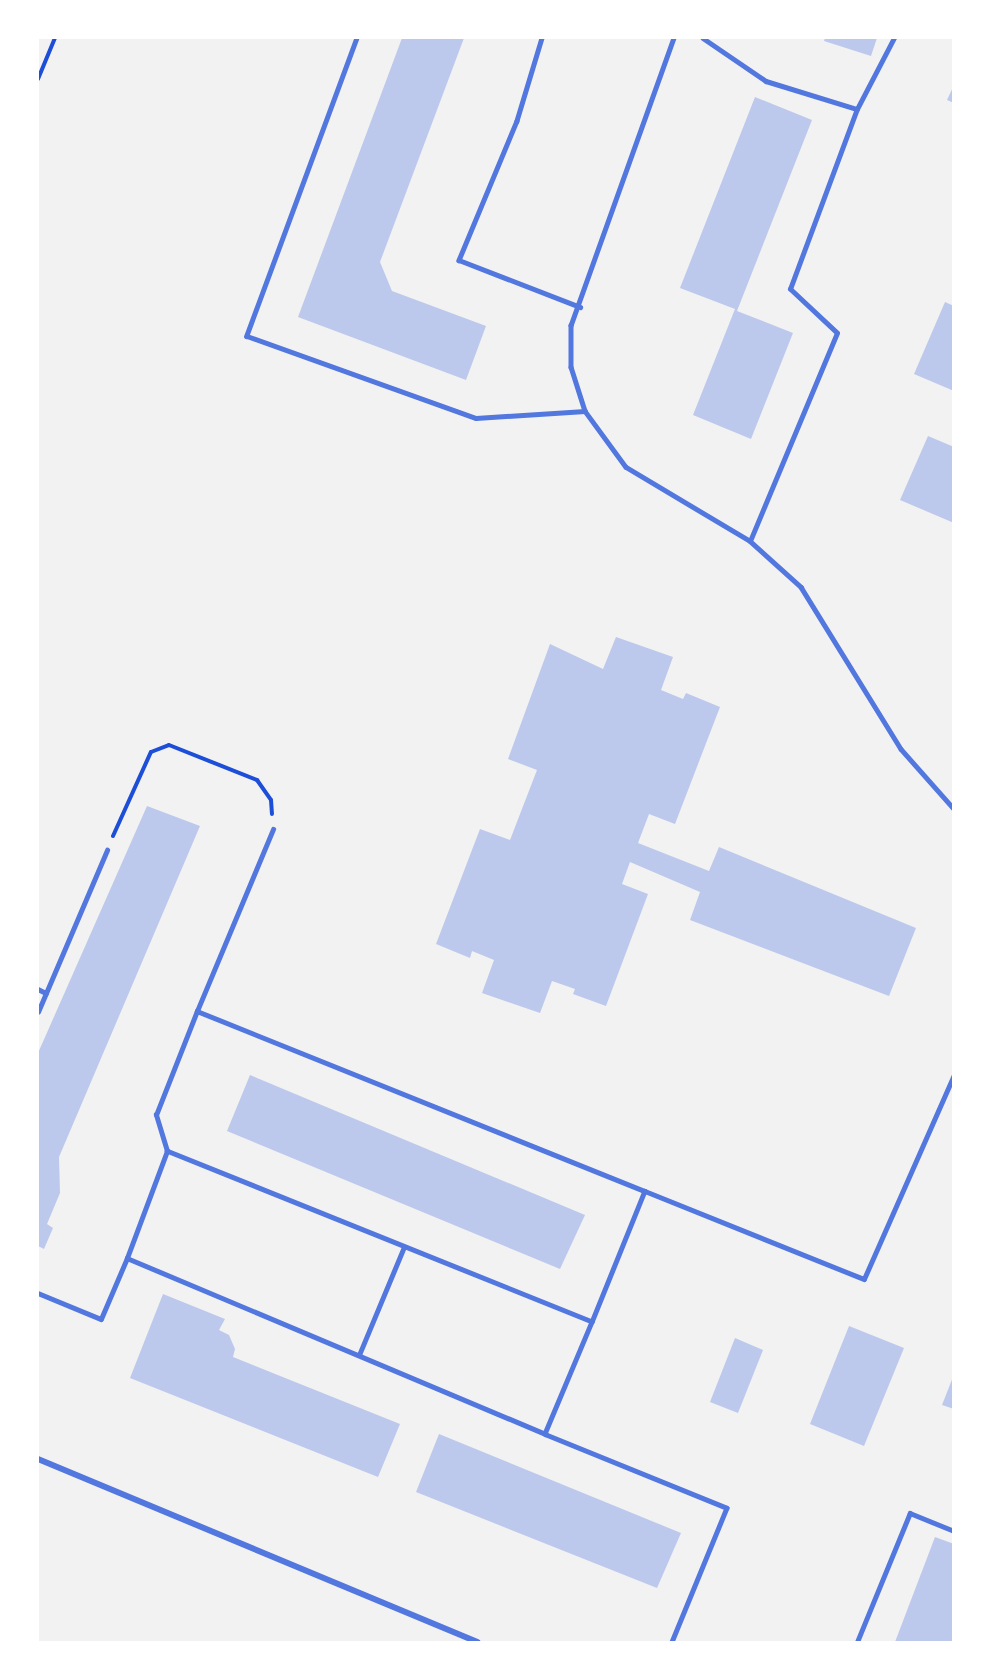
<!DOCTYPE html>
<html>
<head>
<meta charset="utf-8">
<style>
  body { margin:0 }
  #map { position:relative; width:991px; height:1680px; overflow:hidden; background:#f2f2f2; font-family:Commissioner,sans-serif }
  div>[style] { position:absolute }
  .building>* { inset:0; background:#bdc9ec }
  .path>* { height:4px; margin:-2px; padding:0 2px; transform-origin:2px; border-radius:2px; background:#1d4ed8 }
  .service>* { height:4.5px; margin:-2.25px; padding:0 2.25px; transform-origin:2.25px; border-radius:2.25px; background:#5277de }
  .minor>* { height:6px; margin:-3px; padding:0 3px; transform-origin:3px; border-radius:3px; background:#5277de }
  span { translate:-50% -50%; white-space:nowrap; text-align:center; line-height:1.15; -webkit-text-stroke:6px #fff; paint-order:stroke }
  .frame { position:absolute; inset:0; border:39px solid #fff; pointer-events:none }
</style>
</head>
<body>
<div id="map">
  <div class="building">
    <div style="clip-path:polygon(402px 38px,464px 38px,380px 262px,392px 291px,486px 326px,466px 380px,298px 317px)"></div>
    <div style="clip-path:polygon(825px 38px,877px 38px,871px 56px,824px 41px)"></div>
    <div style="clip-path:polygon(954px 85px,954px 103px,947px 100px)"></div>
    <div style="clip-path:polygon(755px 97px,812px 120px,737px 311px,793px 333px,751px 439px,693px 415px,735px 309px,680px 288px)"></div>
    <div style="clip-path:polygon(945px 302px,954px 306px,954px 391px,914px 374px)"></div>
    <div style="clip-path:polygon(928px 436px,954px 447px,954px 523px,900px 500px)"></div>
    <div style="clip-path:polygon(616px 637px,673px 657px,661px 690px,683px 699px,686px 693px,720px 707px,675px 824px,649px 814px,638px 843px,709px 871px,719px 847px,916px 928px,889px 996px,690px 920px,700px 892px,630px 862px,622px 884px,648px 894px,606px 1006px,573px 994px,575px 989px,552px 981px,540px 1013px,482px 993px,494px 960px,472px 951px,470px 958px,436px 944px,480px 829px,510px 840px,537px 770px,508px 759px,550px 644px,603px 669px)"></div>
    <div style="clip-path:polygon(147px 806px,200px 826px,59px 1157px,60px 1193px,47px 1224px,53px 1228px,44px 1249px,38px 1246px,38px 1053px)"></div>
    <div style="clip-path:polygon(250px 1075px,585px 1215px,560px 1269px,227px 1131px)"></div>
    <div style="clip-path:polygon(163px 1294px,225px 1319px,219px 1330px,229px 1335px,235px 1349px,233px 1357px,400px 1424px,378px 1477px,130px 1378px)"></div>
    <div style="clip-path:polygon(849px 1326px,904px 1348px,864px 1446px,810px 1424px)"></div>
    <div style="clip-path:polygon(735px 1338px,763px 1350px,738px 1413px,710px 1402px)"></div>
    <div style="clip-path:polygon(953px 1377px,954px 1377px,954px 1409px,942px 1405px)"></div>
    <div style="clip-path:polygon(439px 1434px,681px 1533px,657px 1588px,416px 1492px)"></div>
    <div style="clip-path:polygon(935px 1537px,954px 1544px,954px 1642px,895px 1642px)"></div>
  </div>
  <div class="path">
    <div style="left:38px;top:79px;width:44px;rotate:-67.5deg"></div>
    <div style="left:113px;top:836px;width:92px;rotate:-65.7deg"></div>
    <div style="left:151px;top:752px;width:19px;rotate:-21deg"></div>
    <div style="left:169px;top:745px;width:95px;rotate:21.7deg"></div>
    <div style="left:257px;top:780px;width:24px;rotate:55deg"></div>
    <div style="left:271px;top:800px;width:14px;rotate:86deg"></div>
  </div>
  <div class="service">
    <div style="left:357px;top:38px;width:318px;rotate:110.3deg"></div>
    <div style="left:247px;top:336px;width:243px;rotate:19.7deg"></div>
    <div style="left:476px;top:418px;width:109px;rotate:-3.7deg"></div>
    <div style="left:542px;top:38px;width:87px;rotate:106.8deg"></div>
    <div style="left:517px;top:121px;width:151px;rotate:112.6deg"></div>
    <div style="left:459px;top:260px;width:130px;rotate:21.2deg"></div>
    <div style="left:674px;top:38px;width:305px;rotate:109.7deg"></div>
    <div style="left:571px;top:325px;width:42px;rotate:90deg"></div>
    <div style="left:571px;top:367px;width:46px;rotate:72.3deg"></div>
    <div style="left:585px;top:411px;width:69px;rotate:53.8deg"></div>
    <div style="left:626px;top:467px;width:144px;rotate:30.8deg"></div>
    <div style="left:750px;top:541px;width:225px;rotate:-67.3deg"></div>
    <div style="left:837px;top:333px;width:64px;rotate:-136.9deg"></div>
    <div style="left:790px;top:289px;width:192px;rotate:-69.6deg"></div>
    <div style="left:857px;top:109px;width:80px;rotate:-62.5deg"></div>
    <div style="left:703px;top:38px;width:76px;rotate:34.3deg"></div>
    <div style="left:766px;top:81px;width:95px;rotate:17.1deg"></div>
    <div style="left:750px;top:541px;width:69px;rotate:42deg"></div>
    <div style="left:801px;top:587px;width:190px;rotate:58.3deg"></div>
    <div style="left:901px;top:749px;width:80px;rotate:48.5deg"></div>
    <div style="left:38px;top:989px;width:9px;rotate:27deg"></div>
    <div style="left:197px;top:1011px;width:197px;rotate:-67.3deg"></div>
    <div style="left:38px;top:1012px;width:176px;rotate:-66.9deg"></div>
    <div style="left:645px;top:1191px;width:141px;rotate:112deg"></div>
    <div style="left:592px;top:1322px;width:458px;rotate:-158.1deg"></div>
    <div style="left:167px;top:1151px;width:38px;rotate:-107deg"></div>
    <div style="left:156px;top:1115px;width:112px;rotate:-68.5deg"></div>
    <div style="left:197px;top:1011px;width:483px;rotate:21.9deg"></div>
    <div style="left:645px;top:1191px;width:236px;rotate:21.9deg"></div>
    <div style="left:864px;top:1279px;width:223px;rotate:-66.2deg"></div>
    <div style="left:127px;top:1258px;width:114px;rotate:-69.5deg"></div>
    <div style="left:38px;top:1293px;width:68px;rotate:22.4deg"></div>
    <div style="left:101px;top:1319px;width:66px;rotate:-66.9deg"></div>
    <div style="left:127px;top:1258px;width:454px;rotate:22.8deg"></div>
    <div style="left:592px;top:1322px;width:121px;rotate:112.8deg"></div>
    <div style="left:545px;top:1434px;width:196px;rotate:22.1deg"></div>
    <div style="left:727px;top:1508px;width:145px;rotate:112.3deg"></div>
    <div style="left:359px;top:1355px;width:117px;rotate:-67.4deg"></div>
    <div style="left:857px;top:1642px;width:139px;rotate:-67.7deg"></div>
    <div style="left:910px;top:1513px;width:48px;rotate:22.2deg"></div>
  </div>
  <div class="minor">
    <div style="left:38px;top:1459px;width:476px;rotate:22.6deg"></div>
  </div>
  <div class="frame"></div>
</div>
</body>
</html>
